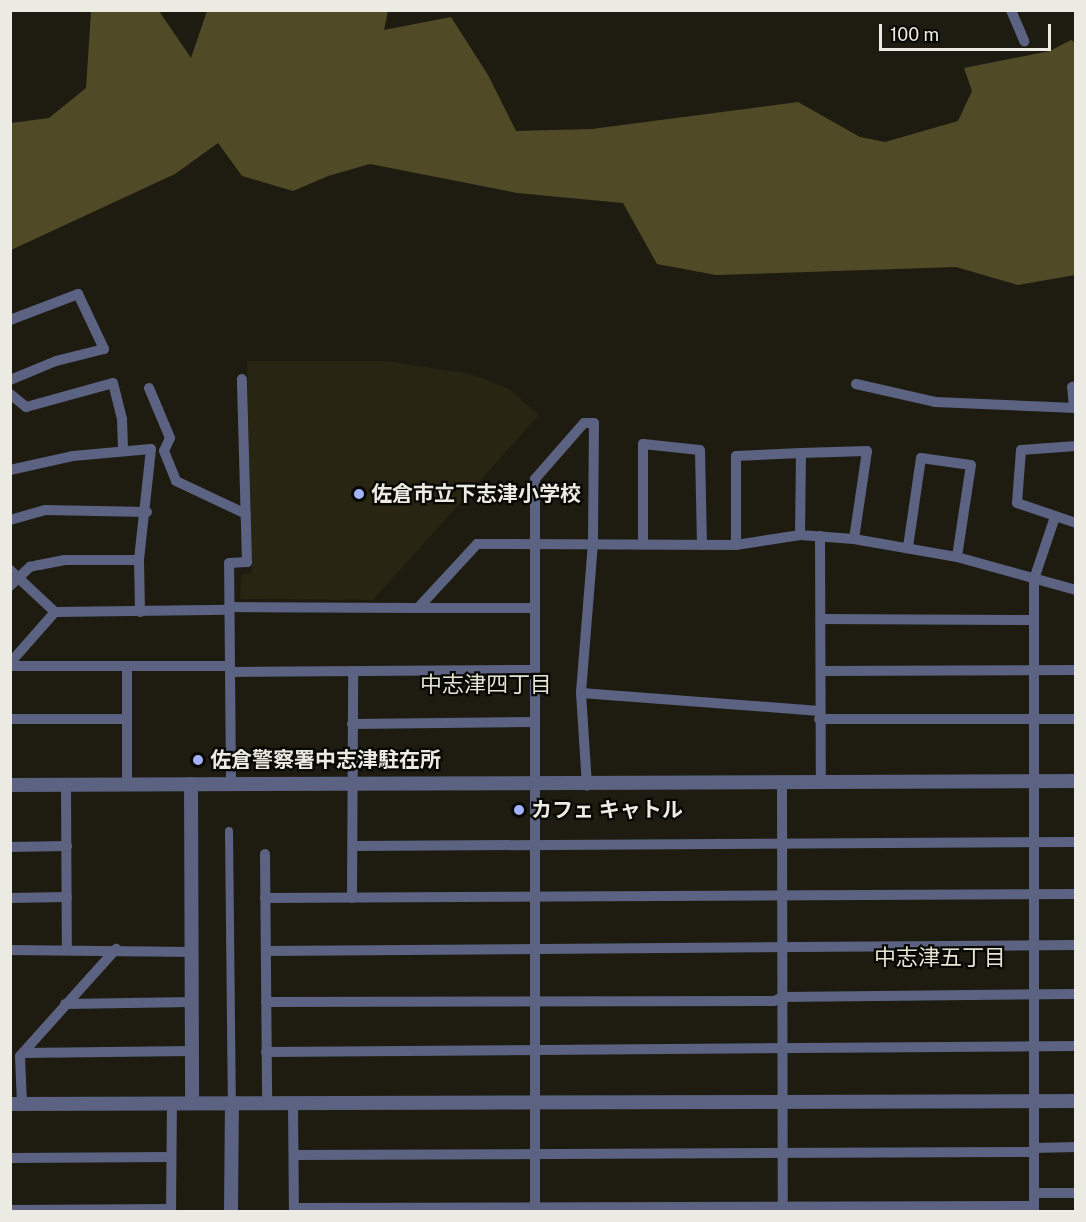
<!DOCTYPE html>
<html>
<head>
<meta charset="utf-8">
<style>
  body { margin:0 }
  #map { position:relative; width:1086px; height:1222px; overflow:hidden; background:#1e1c10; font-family:"Public Sans","Noto Sans JP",sans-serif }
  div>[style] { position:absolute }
  .built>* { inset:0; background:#282513 }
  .forest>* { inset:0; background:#504a27 }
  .pedestrian>* { height:8px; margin:-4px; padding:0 4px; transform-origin:4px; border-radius:4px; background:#5b6282 }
  .minor>* { height:10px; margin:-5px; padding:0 5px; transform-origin:5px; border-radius:5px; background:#5b6282 }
  .tertiary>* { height:14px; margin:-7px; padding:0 7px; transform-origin:7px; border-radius:7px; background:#5b6282 }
  .dots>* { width:16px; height:16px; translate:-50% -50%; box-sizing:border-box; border:3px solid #070703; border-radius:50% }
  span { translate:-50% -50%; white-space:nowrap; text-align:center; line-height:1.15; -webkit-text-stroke:4.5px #070703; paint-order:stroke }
  .poi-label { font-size:21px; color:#ecebe3; font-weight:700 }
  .left { translate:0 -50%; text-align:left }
  .neighbourhood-label { font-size:22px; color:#e6e4d4 }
  .frame { position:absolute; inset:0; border:12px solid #ecebe3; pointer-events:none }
  .scale { position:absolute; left:879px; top:24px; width:172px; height:27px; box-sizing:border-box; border:3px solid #ecebe3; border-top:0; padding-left:8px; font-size:18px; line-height:21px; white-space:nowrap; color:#ecebe3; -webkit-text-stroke:4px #070703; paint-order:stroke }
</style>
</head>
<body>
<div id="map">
  <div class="built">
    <div style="clip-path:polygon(247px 361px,386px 361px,470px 374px,509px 389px,539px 415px,373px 600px,240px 599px,241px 574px,252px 573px)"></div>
  </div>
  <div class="forest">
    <div style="clip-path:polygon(91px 11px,159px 11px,191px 58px,207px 11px,388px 11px,384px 30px,451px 17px,488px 75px,516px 131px,592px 129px,798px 102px,860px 137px,885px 142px,958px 121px,972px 91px,964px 68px,1050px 51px,1071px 40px,1076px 43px,1075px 275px,1018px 285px,956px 267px,716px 275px,657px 264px,623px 203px,517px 193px,370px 164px,328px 176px,293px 191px,242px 176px,218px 143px,175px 174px,11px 250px,11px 123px,49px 118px,86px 88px)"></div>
  </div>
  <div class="pedestrian">
    <div style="left:229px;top:831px;width:273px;rotate:89.4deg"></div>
  </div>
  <div class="minor">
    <div style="left:1011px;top:10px;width:34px;rotate:67deg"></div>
    <div style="left:10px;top:320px;width:73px;rotate:-20.9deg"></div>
    <div style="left:78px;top:294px;width:61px;rotate:64.7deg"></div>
    <div style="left:104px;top:349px;width:49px;rotate:166deg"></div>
    <div style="left:56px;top:361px;width:50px;rotate:157.6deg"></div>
    <div style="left:856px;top:384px;width:81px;rotate:12.8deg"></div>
    <div style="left:935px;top:402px;width:141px;rotate:2.4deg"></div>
    <div style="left:149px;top:388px;width:54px;rotate:67.2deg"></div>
    <div style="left:170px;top:438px;width:14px;rotate:115deg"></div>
    <div style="left:164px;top:451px;width:32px;rotate:68deg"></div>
    <div style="left:176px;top:481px;width:77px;rotate:25.2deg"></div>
    <div style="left:10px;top:394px;width:21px;rotate:39deg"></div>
    <div style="left:26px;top:407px;width:90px;rotate:-15.4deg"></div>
    <div style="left:113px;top:383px;width:37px;rotate:76deg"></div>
    <div style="left:122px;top:419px;width:31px;rotate:88deg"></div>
    <div style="left:1074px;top:408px;width:21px;rotate:-95deg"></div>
    <div style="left:1072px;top:387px;width:4px;rotate:-14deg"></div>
    <div style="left:1076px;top:446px;width:55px;rotate:175.8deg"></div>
    <div style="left:1021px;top:450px;width:53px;rotate:94.3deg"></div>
    <div style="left:1017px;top:503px;width:62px;rotate:18.7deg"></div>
    <div style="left:10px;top:470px;width:65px;rotate:-12.5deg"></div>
    <div style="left:73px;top:456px;width:78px;rotate:-5.1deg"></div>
    <div style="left:151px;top:449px;width:112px;rotate:96.2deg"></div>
    <div style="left:139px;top:560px;width:52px;rotate:88.9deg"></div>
    <div style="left:10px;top:520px;width:36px;rotate:-16deg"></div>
    <div style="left:45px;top:510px;width:102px;rotate:1.1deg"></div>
    <div style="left:800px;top:535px;width:82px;rotate:-89.3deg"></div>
    <div style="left:820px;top:536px;width:246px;rotate:89.8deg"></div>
    <div style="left:643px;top:544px;width:100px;rotate:-90deg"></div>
    <div style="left:643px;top:444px;width:57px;rotate:6deg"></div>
    <div style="left:700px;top:450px;width:95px;rotate:88.8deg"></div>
    <div style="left:736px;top:545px;width:89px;rotate:-90deg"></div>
    <div style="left:736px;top:456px;width:65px;rotate:-2.6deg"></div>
    <div style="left:801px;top:453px;width:66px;rotate:-1.7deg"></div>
    <div style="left:867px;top:451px;width:89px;rotate:98.4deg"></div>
    <div style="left:908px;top:547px;width:90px;rotate:-81.7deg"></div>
    <div style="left:921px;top:458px;width:50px;rotate:8deg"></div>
    <div style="left:971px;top:465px;width:93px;rotate:98.7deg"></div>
    <div style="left:10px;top:570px;width:62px;rotate:43deg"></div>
    <div style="left:55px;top:612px;width:174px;rotate:-0.7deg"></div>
    <div style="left:10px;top:586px;width:28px;rotate:-44deg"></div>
    <div style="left:30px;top:567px;width:9px;rotate:-13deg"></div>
    <div style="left:39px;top:565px;width:25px;rotate:-11deg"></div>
    <div style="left:64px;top:560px;width:75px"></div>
    <div style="left:229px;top:607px;width:189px;rotate:0.3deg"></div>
    <div style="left:418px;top:608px;width:87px;rotate:-47.3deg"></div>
    <div style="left:477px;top:544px;width:259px;rotate:0.2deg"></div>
    <div style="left:736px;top:545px;width:65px;rotate:-8.9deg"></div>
    <div style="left:800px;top:535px;width:54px;rotate:4.2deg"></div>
    <div style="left:854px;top:539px;width:105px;rotate:9.9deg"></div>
    <div style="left:957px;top:557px;width:123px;rotate:15.5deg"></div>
    <div style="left:418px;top:608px;width:115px"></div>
    <div style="left:821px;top:619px;width:213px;rotate:0.3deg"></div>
    <div style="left:10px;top:663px;width:68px;rotate:-48.6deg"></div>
    <div style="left:10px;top:666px;width:220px"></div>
    <div style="left:821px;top:671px;width:255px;rotate:-0.2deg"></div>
    <div style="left:230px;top:672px;width:304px;rotate:-0.4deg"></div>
    <div style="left:581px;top:693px;width:239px;rotate:4.3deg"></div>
    <div style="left:10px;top:719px;width:117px"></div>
    <div style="left:819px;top:719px;width:257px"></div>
    <div style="left:352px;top:724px;width:182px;rotate:-0.6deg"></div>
    <div style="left:782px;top:783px;width:428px;rotate:89.9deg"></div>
    <div style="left:231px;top:784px;width:221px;rotate:-90.5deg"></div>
    <div style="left:229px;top:563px;width:18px;rotate:-3deg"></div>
    <div style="left:247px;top:562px;width:183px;rotate:-91.6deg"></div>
    <div style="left:66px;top:785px;width:165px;rotate:89.7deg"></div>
    <div style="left:127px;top:785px;width:119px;rotate:-90deg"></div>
    <div style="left:353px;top:846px;width:723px;rotate:-0.32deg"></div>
    <div style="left:10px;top:847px;width:57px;rotate:-1deg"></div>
    <div style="left:265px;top:854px;width:249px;rotate:89.5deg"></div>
    <div style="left:10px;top:898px;width:57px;rotate:-1deg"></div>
    <div style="left:265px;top:898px;width:811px;rotate:-0.28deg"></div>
    <div style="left:352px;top:898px;width:227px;rotate:-89.7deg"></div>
    <div style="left:10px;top:950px;width:182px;rotate:0.6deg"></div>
    <div style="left:266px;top:951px;width:810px;rotate:-0.42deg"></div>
    <div style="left:266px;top:1002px;width:508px;rotate:-0.11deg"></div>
    <div style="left:774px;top:1001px;width:10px;rotate:-24deg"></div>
    <div style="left:783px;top:997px;width:293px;rotate:-0.6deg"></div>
    <div style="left:65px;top:1004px;width:127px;rotate:-0.9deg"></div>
    <div style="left:266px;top:1052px;width:810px;rotate:-0.42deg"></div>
    <div style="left:23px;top:1053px;width:169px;rotate:-0.7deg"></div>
    <div style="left:22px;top:1104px;width:48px;rotate:-92.4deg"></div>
    <div style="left:20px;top:1056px;width:144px;rotate:-48.1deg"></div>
    <div style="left:293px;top:1104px;width:108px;rotate:89.5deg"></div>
    <div style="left:1034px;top:1148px;width:42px;rotate:-1.4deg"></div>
    <div style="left:294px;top:1155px;width:740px;rotate:-0.23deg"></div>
    <div style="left:10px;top:1158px;width:161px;rotate:-0.4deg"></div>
    <div style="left:1034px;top:1193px;width:42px"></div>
    <div style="left:294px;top:1208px;width:740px;rotate:-0.15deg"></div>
    <div style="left:10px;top:1210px;width:161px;rotate:-0.4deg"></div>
    <div style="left:1034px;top:1211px;width:632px;rotate:-90deg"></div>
    <div style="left:1034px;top:579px;width:65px;rotate:-71.3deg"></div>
    <div style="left:171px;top:1212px;width:108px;rotate:-89.5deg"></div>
    <div style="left:535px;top:1212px;width:733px;rotate:-90deg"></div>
    <div style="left:535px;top:479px;width:74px;rotate:-48.8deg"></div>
    <div style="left:584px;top:423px;width:10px"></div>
    <div style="left:594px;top:423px;width:120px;rotate:90.5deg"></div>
    <div style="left:593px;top:543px;width:150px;rotate:94.6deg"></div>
    <div style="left:581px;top:693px;width:93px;rotate:86.3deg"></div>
  </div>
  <div class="tertiary">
    <div style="left:191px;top:784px;width:319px;rotate:89.8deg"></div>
    <div style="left:10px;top:785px;width:1066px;rotate:-0.21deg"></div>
    <div style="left:10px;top:1104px;width:1066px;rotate:-0.16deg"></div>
    <div style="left:231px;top:1212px;width:108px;rotate:-89.5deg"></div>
  </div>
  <div class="dots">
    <div style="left:359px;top:494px;background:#a3b2fd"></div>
    <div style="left:198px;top:760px;background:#a3b2fd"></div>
    <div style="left:519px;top:810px;background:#a3b2fd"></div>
  </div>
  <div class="poi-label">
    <span class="left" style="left:371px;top:494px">佐倉市立下志津小学校</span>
    <span class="left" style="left:210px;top:760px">佐倉警察署中志津駐在所</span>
    <span class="left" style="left:531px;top:810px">カフェ キャトル</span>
  </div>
  <div class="neighbourhood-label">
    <span style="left:486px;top:685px">中志津四丁目</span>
    <span style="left:940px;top:958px">中志津五丁目</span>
  </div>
  <div class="frame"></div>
  <div class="scale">100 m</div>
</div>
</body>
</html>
